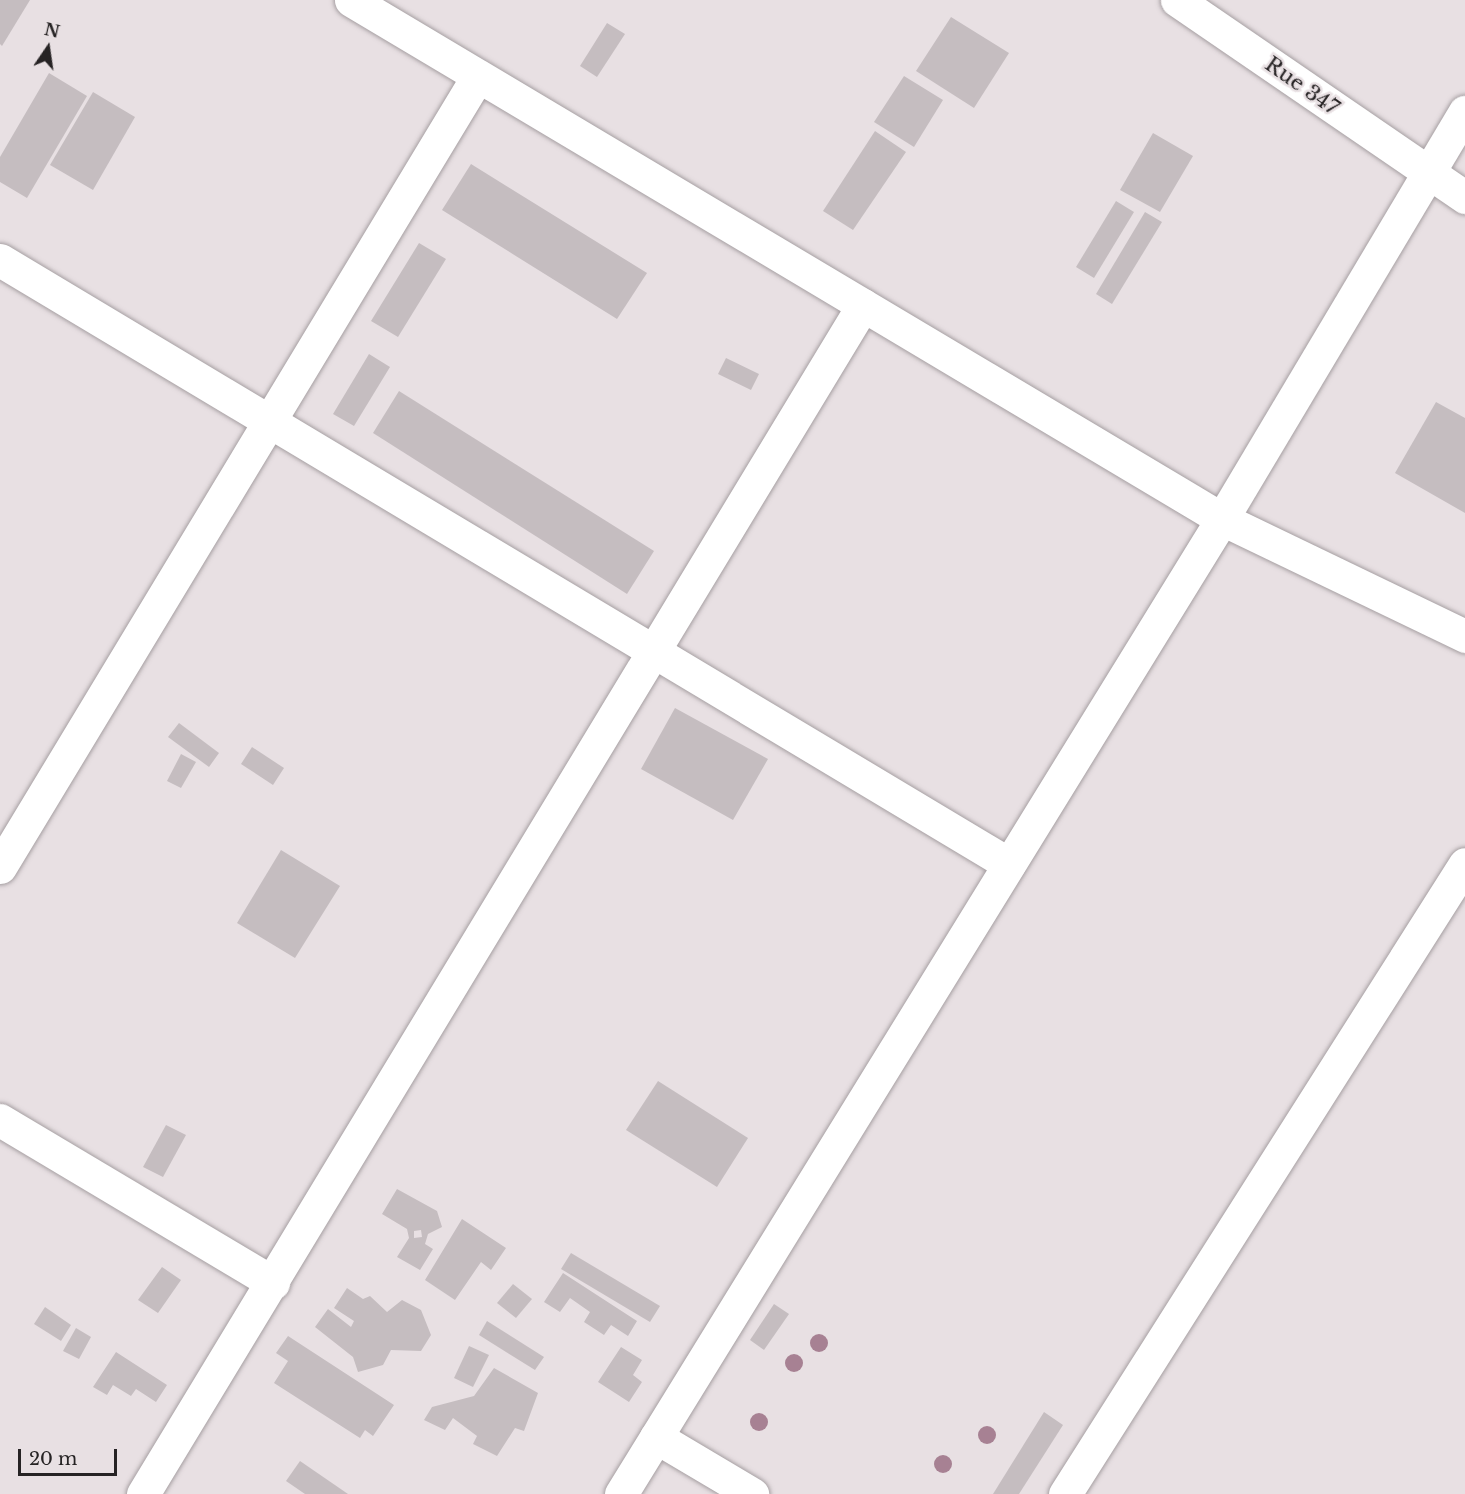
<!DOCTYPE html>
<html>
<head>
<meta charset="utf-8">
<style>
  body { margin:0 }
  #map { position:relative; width:1465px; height:1494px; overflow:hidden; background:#e8e0e3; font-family:"Libre Baskerville",serif }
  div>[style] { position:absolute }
  .building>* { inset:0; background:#c5bdc0 }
  .roads { filter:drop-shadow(0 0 2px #a69fa2) drop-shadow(0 0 2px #a69fa2) }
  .street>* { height:33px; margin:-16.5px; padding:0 16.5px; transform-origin:16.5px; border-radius:16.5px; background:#fff }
  .trees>* { width:18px; height:18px; margin:-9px; border-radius:50%; background:#a78193 }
  span { translate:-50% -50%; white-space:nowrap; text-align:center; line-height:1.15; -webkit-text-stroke:5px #e8e0e3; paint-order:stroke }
  .street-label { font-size:21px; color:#262324 }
  .north { position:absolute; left:18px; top:18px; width:60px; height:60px; -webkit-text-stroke:4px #e8e0e3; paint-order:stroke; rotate:13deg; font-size:16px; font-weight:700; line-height:24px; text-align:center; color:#262324 }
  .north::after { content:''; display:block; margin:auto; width:21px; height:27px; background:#262324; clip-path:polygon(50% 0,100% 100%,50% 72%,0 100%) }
  .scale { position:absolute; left:18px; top:1449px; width:99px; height:27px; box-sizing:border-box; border:3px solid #262324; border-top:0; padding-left:8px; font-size:18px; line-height:21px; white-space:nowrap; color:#262324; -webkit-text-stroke:4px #e8e0e3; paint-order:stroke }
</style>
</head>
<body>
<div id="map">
  <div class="building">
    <div style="clip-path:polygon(0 0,30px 0,2px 46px,0 44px)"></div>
    <div style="clip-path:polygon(951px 17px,1009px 53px,974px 108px,916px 71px)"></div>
    <div style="clip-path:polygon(607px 23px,625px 34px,597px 77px,580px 66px)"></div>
    <div style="clip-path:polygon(49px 73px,87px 96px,27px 198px,0 182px,0 157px)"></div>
    <div style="clip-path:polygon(904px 76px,943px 100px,914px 147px,874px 122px)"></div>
    <div style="clip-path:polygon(93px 92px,135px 117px,93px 190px,50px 165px)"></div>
    <div style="clip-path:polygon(875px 131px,906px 152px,853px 230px,823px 211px)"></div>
    <div style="clip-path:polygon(1153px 133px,1193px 156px,1160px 212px,1120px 190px)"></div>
    <div style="clip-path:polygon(471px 164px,647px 273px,617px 319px,442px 210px)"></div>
    <div style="clip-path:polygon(1116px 201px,1134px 212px,1094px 278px,1076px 267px)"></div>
    <div style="clip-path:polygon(1145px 212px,1162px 222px,1112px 304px,1096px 294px)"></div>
    <div style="clip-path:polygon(419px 243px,446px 259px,398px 337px,371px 321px)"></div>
    <div style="clip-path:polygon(369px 354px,390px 367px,354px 426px,333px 414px)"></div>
    <div style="clip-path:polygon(726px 358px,759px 374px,751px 390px,718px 374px)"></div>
    <div style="clip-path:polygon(399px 391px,654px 551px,627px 594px,373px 433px)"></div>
    <div style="clip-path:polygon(1436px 402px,1465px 418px,1465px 513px,1395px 473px)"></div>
    <div style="clip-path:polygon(675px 708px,768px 759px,733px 820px,641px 769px)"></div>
    <div style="clip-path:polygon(179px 723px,219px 753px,209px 767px,168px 737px)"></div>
    <div style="clip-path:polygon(252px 747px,284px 768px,273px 785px,241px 764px)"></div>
    <div style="clip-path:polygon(181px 754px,196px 762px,181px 788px,167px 781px)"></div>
    <div style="clip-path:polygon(281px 850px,340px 886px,295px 958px,237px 923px)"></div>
    <div style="clip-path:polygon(658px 1081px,748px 1138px,717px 1187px,626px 1130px)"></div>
    <div style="clip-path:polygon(166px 1125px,186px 1135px,163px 1177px,143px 1167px)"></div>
    <div style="clip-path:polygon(evenodd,397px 1189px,437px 1211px,442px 1227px,428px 1234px,425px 1244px,433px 1249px,420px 1270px,397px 1257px,409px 1238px,407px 1229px,382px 1214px,397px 1189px,421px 1230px,422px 1237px,414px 1238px,414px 1231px,421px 1230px)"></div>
    <div style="clip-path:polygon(462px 1219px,506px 1248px,491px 1270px,481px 1262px,455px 1300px,425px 1280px)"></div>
    <div style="clip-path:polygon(571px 1253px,660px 1306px,650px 1322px,561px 1269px)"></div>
    <div style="clip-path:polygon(162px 1267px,181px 1280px,158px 1313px,138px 1300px)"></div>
    <div style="clip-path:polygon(563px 1273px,637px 1321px,628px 1336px,611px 1325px,604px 1335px,584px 1322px,590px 1312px,570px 1298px,560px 1312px,544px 1302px)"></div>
    <div style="clip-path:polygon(513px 1284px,532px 1299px,516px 1318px,497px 1303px)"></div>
    <div style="clip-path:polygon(347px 1288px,363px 1299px,370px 1296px,387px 1312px,402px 1300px,421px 1310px,431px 1335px,421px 1351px,391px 1350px,383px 1365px,358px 1372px,353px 1357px,315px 1327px,328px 1309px,351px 1327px,354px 1321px,334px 1308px)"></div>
    <div style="clip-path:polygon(774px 1304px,789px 1314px,764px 1350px,750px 1340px)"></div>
    <div style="clip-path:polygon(45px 1307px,71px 1325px,61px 1341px,34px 1324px)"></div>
    <div style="clip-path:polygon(487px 1321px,544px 1357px,535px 1370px,479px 1335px)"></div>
    <div style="clip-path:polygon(76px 1328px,91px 1337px,79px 1359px,63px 1351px)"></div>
    <div style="clip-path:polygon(288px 1336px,394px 1405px,373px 1436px,365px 1430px,360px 1438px,274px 1383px,288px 1361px,276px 1353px)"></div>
    <div style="clip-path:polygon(469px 1346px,489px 1355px,473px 1387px,454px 1378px)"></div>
    <div style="clip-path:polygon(621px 1347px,642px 1360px,633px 1375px,642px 1382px,629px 1402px,598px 1382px)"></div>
    <div style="clip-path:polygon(116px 1352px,167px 1385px,156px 1402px,136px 1389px,131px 1396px,113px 1385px,107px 1395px,93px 1387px)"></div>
    <div style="clip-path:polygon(494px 1368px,538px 1393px,524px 1431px,515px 1428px,497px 1456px,473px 1444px,477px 1436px,453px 1418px,445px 1430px,424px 1420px,432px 1407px,474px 1396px)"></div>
    <div style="clip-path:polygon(1044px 1412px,1063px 1425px,1019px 1494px,993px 1494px)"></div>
    <div style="clip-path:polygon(300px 1461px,348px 1494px,305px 1494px,286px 1481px)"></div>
  </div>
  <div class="roads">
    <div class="street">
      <div style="left:351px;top:0;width:1014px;rotate:30.79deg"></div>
      <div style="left:1222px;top:519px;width:270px;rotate:25.7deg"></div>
      <div style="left:1177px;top:0;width:349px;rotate:34.4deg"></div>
      <div style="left:0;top:260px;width:1176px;rotate:30.91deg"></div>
      <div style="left:0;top:867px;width:924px;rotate:-58.86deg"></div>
      <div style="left:0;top:1120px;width:318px;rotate:30.8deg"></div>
      <div style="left:656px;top:1437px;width:112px;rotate:30.7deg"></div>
      <div style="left:143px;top:1494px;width:1390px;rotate:-58.8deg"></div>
      <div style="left:621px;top:1494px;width:1145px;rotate:-58.35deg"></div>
      <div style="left:1222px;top:519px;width:474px;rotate:-59.2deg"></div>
      <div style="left:1065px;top:1494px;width:746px;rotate:-57.59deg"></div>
    </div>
  </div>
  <div class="trees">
    <div style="left:819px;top:1343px"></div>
    <div style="left:794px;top:1363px"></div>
    <div style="left:759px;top:1422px"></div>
    <div style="left:987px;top:1435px"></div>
    <div style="left:943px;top:1464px"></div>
  </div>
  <div class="street-label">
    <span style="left:1302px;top:86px;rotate:35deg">Rue 347</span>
  </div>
  <div class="north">N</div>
  <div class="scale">20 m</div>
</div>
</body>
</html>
